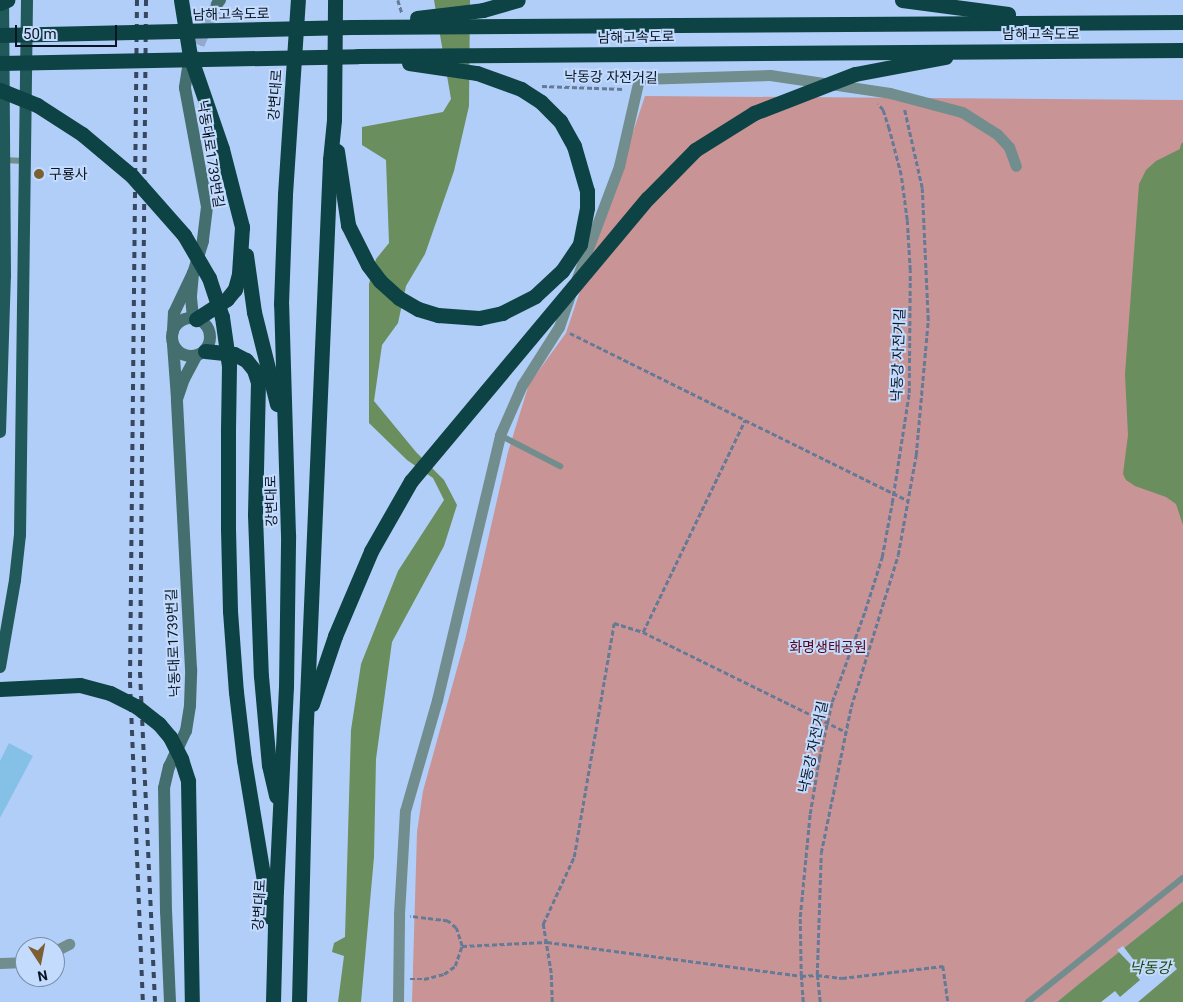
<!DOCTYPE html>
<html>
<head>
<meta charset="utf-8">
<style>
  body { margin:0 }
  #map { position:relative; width:1183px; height:1002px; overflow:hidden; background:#b1cef8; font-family:Roboto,"Noto Sans KR",sans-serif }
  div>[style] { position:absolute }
  .green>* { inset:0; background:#c89495 }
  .water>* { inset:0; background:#6a8e5d }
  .pier>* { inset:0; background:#b1cef8 }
  .stream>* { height:4.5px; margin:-2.25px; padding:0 2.25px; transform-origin:2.25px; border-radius:2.25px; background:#6a8e5d }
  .building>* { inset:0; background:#85c0e7 }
  .secondary-tunnel>* { height:12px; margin-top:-6px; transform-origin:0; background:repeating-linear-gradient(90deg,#90a9cd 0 12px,transparent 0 18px) }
  .path>* { height:2.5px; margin-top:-1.25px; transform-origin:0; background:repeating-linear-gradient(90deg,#657a97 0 5px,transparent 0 7.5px) }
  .lane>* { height:5.5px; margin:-2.75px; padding:0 2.75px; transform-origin:2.75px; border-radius:2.75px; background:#728d8d }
  .street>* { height:11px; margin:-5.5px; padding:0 5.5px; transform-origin:5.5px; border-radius:5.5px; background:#728d8d }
  .secondary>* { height:12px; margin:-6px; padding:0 6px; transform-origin:6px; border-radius:6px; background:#456e6f }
  .secondary>.ring { margin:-6px; padding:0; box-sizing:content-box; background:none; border:12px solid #456e6f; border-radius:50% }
  .primary>* { height:12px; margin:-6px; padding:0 6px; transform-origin:6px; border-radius:6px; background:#215859 }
  .highway>* { height:15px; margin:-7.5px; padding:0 7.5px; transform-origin:7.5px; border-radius:7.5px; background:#0d4344 }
  .rail>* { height:4px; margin-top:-2px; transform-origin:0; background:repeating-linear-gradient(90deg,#37475d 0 6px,transparent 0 12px) }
  .highway-bridge>* { height:15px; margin:-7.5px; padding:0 7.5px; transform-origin:7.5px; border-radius:7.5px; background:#0d4344 }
  .dots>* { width:14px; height:14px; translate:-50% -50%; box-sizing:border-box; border:2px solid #c3dbfd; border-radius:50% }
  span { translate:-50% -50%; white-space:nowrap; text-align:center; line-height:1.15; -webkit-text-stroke:4px #c3dbfd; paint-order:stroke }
  .street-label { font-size:14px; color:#0a1523 }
  .poi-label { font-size:14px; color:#0a1523 }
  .left { translate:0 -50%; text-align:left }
  .park-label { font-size:14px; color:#580517 }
  .water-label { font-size:15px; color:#1f430e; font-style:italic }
  .north { position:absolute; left:15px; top:937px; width:50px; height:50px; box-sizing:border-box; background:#c3dbfd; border:1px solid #798ca6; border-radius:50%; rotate:169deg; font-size:14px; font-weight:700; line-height:20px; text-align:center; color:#0a1523 }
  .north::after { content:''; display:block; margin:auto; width:18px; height:22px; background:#7c6033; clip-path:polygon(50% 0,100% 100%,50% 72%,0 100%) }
  .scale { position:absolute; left:15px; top:25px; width:102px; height:22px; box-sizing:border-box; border:2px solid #0a1523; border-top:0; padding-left:6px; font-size:15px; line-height:18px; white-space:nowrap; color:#0a1523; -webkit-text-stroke:4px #c3dbfd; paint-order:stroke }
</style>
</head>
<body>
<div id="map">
  <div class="green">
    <div style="clip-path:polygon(645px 96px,1183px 100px,1183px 901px,1057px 1002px,412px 1002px,417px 832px,423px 791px,465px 640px,508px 452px,529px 384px,566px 333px)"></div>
  </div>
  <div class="water">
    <div style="clip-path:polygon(434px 0,470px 0,469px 106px,454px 171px,425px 254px,406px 286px,398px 323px,382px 345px,374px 401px,416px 452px,444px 480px,457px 505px,444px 546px,392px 642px,376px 759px,374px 857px,361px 1002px,338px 1002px,344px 956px,332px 952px,334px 943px,345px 937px,351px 730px,361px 664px,398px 571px,444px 500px,433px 478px,407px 460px,369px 423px,369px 284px,376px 259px,389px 243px,386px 160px,362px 145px,362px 127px,443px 112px,451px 99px)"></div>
    <div style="clip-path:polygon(1182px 148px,1183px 148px,1183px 525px,1176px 504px,1166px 497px,1135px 486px,1126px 480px,1123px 474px,1128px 435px,1125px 374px,1139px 184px,1146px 170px,1156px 161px)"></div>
    <div style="clip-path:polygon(1183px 901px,1183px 1002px,1057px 1002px,1079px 984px)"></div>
  </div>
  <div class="pier">
    <div style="clip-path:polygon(1123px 946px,1142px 971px,1144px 970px,1148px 974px,1168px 958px,1177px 969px,1138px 1002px,1101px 1002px,1115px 991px,1120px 997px,1140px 980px,1136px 975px,1139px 973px,1117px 950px)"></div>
  </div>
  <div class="stream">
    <div style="left:1182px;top:148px;width:3px;rotate:-72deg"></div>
  </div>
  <div class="building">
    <div style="clip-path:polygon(9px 743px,33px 756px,0 818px,0 761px)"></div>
  </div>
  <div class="secondary-tunnel">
    <div style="left:191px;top:61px;width:63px;rotate:-65.5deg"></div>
  </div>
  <div class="path">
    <div style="left:398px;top:0;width:14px;rotate:73deg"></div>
    <div style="left:542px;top:86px;width:82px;rotate:2.1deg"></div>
    <div style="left:570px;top:333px;width:195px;rotate:26.4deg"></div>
    <div style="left:643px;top:632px;width:235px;rotate:-64.3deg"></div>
    <div style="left:745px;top:420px;width:181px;rotate:26.3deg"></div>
    <div style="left:462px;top:946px;width:85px;rotate:-2.7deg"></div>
    <div style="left:547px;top:942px;width:256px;rotate:7.6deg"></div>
    <div style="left:801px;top:976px;width:16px;rotate:-4deg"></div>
    <div style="left:817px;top:975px;width:25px;rotate:7deg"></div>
    <div style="left:842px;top:978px;width:102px;rotate:-6.8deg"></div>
    <div style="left:943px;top:966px;width:36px;rotate:82deg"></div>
    <div style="left:410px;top:979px;width:14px"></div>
    <div style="left:424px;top:979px;width:21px;rotate:-14deg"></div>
    <div style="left:444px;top:974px;width:14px;rotate:-36deg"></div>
    <div style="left:455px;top:966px;width:21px;rotate:-71deg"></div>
    <div style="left:462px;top:946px;width:19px;rotate:-108deg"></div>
    <div style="left:456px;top:928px;width:11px;rotate:-139deg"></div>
    <div style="left:448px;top:921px;width:38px;rotate:-173deg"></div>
    <div style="left:552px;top:1002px;width:29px;rotate:-92deg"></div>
    <div style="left:551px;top:973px;width:50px;rotate:-99.3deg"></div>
    <div style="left:543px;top:924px;width:74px;rotate:-65.2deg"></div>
    <div style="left:574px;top:857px;width:237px;rotate:-80.3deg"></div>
    <div style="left:614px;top:623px;width:30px;rotate:17deg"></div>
    <div style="left:643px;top:632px;width:226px;rotate:26.2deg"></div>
    <div style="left:803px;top:1002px;width:26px;rotate:-94deg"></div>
    <div style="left:801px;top:976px;width:59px;rotate:-91deg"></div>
    <div style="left:800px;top:917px;width:103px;rotate:-84.5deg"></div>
    <div style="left:810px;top:814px;width:56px;rotate:-80.7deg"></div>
    <div style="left:819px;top:759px;width:58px;rotate:-77.2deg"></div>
    <div style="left:832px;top:702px;width:97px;rotate:-70.1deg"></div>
    <div style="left:865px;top:611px;width:57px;rotate:-72.5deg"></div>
    <div style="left:882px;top:557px;width:55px;rotate:-79.5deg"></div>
    <div style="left:892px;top:503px;width:111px;rotate:-81.2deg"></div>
    <div style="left:909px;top:393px;width:123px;rotate:-89.5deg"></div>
    <div style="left:910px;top:270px;width:50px;rotate:-93.4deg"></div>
    <div style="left:907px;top:220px;width:45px;rotate:-97.6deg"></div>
    <div style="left:901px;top:175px;width:48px;rotate:-104.6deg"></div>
    <div style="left:889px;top:129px;width:20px;rotate:-108deg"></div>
    <div style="left:883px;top:110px;width:8px;rotate:-130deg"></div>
    <div style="left:820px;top:1002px;width:27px;rotate:-96deg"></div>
    <div style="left:817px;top:975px;width:122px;rotate:-88.1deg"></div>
    <div style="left:821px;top:853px;width:149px;rotate:-78.4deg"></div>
    <div style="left:851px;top:707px;width:159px;rotate:-72.8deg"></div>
    <div style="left:898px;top:555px;width:102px;rotate:-79.8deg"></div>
    <div style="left:916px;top:455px;width:136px;rotate:-84.9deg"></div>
    <div style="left:928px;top:320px;width:132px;rotate:-92.6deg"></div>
    <div style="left:922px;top:188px;width:82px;rotate:-102.7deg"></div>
  </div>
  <div class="lane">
    <div style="left:4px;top:160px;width:20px;rotate:3deg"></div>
    <div style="left:500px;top:435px;width:68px;rotate:27.3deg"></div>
    <div style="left:1028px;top:1002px;width:198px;rotate:-38.7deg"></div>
  </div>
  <div class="street">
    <div style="left:577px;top:278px;width:120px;rotate:-69.4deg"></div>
    <div style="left:619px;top:166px;width:89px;rotate:-77.1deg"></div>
    <div style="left:639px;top:79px;width:131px;rotate:-1.7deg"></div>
    <div style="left:770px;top:75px;width:121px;rotate:8.5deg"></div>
    <div style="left:890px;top:93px;width:74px;rotate:14.8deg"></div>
    <div style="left:962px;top:112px;width:41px;rotate:32.2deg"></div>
    <div style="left:997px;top:134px;width:18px;rotate:47deg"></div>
    <div style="left:1009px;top:147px;width:20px;rotate:70deg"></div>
    <div style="left:55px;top:951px;width:16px;rotate:-27deg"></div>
    <div style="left:0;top:963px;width:25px;rotate:-2deg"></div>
    <div style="left:398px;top:1002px;width:88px;rotate:-89.3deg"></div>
    <div style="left:399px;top:914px;width:103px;rotate:-86.7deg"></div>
    <div style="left:405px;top:811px;width:116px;rotate:-73.9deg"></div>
    <div style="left:437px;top:700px;width:272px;rotate:-76.6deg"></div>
    <div style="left:500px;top:435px;width:55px;rotate:-66.3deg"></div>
    <div style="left:522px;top:385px;width:69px;rotate:-57.5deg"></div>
    <div style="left:559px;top:327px;width:36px;rotate:-71deg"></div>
  </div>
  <div class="secondary">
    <div style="left:217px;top:4px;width:5px;rotate:-53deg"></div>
    <div style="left:188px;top:68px;width:20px;rotate:99deg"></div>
    <div style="left:185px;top:88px;width:121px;rotate:79.5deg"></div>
    <div style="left:207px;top:207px;width:34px;rotate:97deg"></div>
    <div style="left:203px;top:241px;width:34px;rotate:107deg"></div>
    <div class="ring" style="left:172px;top:318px;width:26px;height:26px"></div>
    <div style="left:173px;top:331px;width:18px;rotate:-87deg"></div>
    <div style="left:174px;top:313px;width:44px;rotate:-64.6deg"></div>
    <div style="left:193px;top:273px;width:25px;rotate:95deg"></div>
    <div style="left:191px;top:298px;width:20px;rotate:84deg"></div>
    <div style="left:173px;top:344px;width:55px;rotate:85.8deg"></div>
    <div style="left:177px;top:399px;width:21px;rotate:-71deg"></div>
    <div style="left:184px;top:379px;width:26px;rotate:-62deg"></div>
    <div style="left:170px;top:1002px;width:90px;rotate:-92.5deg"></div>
    <div style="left:166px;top:912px;width:124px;rotate:-90.9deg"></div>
    <div style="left:164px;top:788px;width:22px;rotate:-77deg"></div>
    <div style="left:169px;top:767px;width:40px;rotate:-65deg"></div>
    <div style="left:186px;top:731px;width:26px;rotate:-81deg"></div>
    <div style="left:190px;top:705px;width:36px;rotate:-88deg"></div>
    <div style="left:191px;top:669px;width:270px;rotate:-93deg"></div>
  </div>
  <div class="primary">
    <div style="left:0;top:432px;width:156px;rotate:-88.2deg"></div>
    <div style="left:5px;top:276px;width:276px;rotate:-90.4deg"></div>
    <div style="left:0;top:667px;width:88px;rotate:-80.2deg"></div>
    <div style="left:15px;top:580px;width:45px;rotate:-83.7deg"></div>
    <div style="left:20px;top:535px;width:535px;rotate:-89.25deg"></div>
  </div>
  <div class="highway">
    <div style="left:181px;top:0;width:57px;rotate:80.9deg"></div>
    <div style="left:190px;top:56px;width:98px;rotate:71deg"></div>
    <div style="left:222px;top:149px;width:81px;rotate:75.6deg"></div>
    <div style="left:242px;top:227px;width:47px;rotate:93.7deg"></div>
    <div style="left:239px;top:274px;width:16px;rotate:105deg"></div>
    <div style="left:235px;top:289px;width:13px;rotate:129deg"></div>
    <div style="left:227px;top:299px;width:37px;rotate:147deg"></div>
    <div style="left:337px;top:151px;width:75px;rotate:81.5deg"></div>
    <div style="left:348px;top:225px;width:45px;rotate:63.4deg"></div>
    <div style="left:368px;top:265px;width:20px;rotate:53deg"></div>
    <div style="left:380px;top:281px;width:25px;rotate:42deg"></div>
    <div style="left:399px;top:298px;width:22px;rotate:30deg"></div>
    <div style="left:418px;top:309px;width:21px;rotate:17deg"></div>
    <div style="left:438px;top:315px;width:41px;rotate:4.2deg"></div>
    <div style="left:479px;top:318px;width:24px;rotate:-12deg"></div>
    <div style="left:502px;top:313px;width:37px;rotate:-27deg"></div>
    <div style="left:535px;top:296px;width:37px;rotate:-43deg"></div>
    <div style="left:562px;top:271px;width:32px;rotate:-56deg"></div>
    <div style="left:580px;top:244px;width:37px;rotate:-79deg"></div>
    <div style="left:587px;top:208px;width:17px;rotate:-90deg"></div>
    <div style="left:587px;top:191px;width:47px;rotate:-106.1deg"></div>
    <div style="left:574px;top:146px;width:29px;rotate:-119deg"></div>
    <div style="left:246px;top:255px;width:58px;rotate:82deg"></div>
    <div style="left:254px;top:312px;width:95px;rotate:76deg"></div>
    <div style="left:205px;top:351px;width:29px;rotate:6deg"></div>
    <div style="left:234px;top:354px;width:13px;rotate:27deg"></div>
    <div style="left:246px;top:360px;width:13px;rotate:51deg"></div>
    <div style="left:254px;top:370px;width:13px;rotate:72deg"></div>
    <div style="left:258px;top:382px;width:133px;rotate:91.3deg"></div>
    <div style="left:255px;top:515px;width:161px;rotate:87.9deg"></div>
    <div style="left:261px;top:676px;width:89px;rotate:84.9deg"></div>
    <div style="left:269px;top:765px;width:32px;rotate:77deg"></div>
    <div style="left:228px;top:431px;width:98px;rotate:90deg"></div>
    <div style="left:228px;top:529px;width:82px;rotate:88.6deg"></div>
    <div style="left:230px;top:611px;width:81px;rotate:85.8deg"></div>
    <div style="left:236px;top:692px;width:68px;rotate:83.3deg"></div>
    <div style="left:244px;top:760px;width:159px;rotate:80.6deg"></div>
    <div style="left:0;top:689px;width:80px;rotate:-2.9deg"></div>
    <div style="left:80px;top:685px;width:31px;rotate:15deg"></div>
    <div style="left:312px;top:704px;width:72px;rotate:-71.3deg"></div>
    <div style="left:335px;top:636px;width:92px;rotate:-67deg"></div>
    <div style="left:371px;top:551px;width:81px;rotate:-60.3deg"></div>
    <div style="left:188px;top:781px;width:221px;rotate:89deg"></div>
    <div style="left:273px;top:1002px;width:111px;rotate:-88.5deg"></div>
    <div style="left:276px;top:891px;width:204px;rotate:-87.2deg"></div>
    <div style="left:286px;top:687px;width:152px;rotate:-89.2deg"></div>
    <div style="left:288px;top:535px;width:231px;rotate:-91.7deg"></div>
    <div style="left:281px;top:304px;width:110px;rotate:-87.9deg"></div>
    <div style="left:285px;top:194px;width:194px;rotate:-86.2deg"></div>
    <div style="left:299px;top:1002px;width:280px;rotate:-88.6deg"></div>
    <div style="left:306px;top:722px;width:563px;rotate:-87.55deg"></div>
    <div style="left:330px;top:160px;width:40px;rotate:-84.3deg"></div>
    <div style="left:334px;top:120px;width:120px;rotate:-89.5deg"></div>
  </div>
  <div class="rail">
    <div style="left:137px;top:0;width:682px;rotate:90.59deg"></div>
    <div style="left:130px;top:682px;width:320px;rotate:87.7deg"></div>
    <div style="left:146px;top:0;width:672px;rotate:90.51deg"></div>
    <div style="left:140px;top:672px;width:330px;rotate:87.4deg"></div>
  </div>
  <div class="highway-bridge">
    <div style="left:902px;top:0;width:107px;rotate:7.5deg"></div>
    <div style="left:0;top:3px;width:8px;rotate:-23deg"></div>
    <div style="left:417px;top:18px;width:66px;rotate:-6.9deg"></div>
    <div style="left:483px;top:10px;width:36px;rotate:-16deg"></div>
    <div style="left:0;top:35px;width:352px;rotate:-1.3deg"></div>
    <div style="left:352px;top:27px;width:831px;rotate:-0.34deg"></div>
    <div style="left:0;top:63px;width:358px;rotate:-1.1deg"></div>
    <div style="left:358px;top:56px;width:825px;rotate:-0.42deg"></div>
    <div style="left:409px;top:63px;width:69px;rotate:8.4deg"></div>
    <div style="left:477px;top:73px;width:47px;rotate:20deg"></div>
    <div style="left:521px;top:89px;width:24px;rotate:33deg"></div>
    <div style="left:541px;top:102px;width:27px;rotate:45deg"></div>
    <div style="left:0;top:90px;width:40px;rotate:22deg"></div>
    <div style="left:37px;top:105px;width:54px;rotate:32.8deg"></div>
    <div style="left:82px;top:134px;width:65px;rotate:40deg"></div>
    <div style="left:132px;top:176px;width:79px;rotate:48.6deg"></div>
    <div style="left:184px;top:235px;width:50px;rotate:59.8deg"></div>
    <div style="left:209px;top:278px;width:41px;rotate:71.6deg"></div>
    <div style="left:222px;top:317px;width:49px;rotate:81.9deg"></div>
    <div style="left:229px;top:366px;width:65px;rotate:90.9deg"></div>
    <div style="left:411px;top:481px;width:369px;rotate:-50.1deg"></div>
    <div style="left:648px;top:198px;width:67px;rotate:-45.6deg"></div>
    <div style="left:695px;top:150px;width:70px;rotate:-32.1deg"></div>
    <div style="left:754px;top:113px;width:108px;rotate:-21.1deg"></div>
    <div style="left:855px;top:74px;width:92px;rotate:-10.7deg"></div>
    <div style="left:110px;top:693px;width:29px;rotate:27deg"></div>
    <div style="left:136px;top:706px;width:29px;rotate:38deg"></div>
    <div style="left:159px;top:724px;width:17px;rotate:50deg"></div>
    <div style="left:170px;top:737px;width:25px;rotate:63deg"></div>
    <div style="left:181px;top:759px;width:23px;rotate:72deg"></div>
  </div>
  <div class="dots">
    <div style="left:39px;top:174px;background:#7c6033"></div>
  </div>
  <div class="street-label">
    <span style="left:231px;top:14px;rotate:-1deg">남해고속도로</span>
    <span style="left:1041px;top:34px">남해고속도로</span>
    <span style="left:636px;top:37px;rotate:-1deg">남해고속도로</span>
    <span style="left:611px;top:77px;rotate:1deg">낙동강 자전거길</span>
    <span style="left:275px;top:95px;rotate:-86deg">강변대로</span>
    <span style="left:211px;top:154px;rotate:81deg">낙동대로1739번길</span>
    <span style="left:898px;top:355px;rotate:-88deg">낙동강 자전거길</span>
    <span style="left:271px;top:501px;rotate:-91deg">강변대로</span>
    <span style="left:173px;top:643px;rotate:-92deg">낙동대로1739번길</span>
    <span style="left:813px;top:747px;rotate:-78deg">낙동강 자전거길</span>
    <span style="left:259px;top:905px;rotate:-87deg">강변대로</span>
  </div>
  <div class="poi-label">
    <span class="left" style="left:49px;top:174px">구룡사</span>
  </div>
  <div class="park-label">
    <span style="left:828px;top:647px">화명생태공원</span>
  </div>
  <div class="water-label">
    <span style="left:1150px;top:969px">낙동강</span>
  </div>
  <div class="north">N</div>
  <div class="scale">50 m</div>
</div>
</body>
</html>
